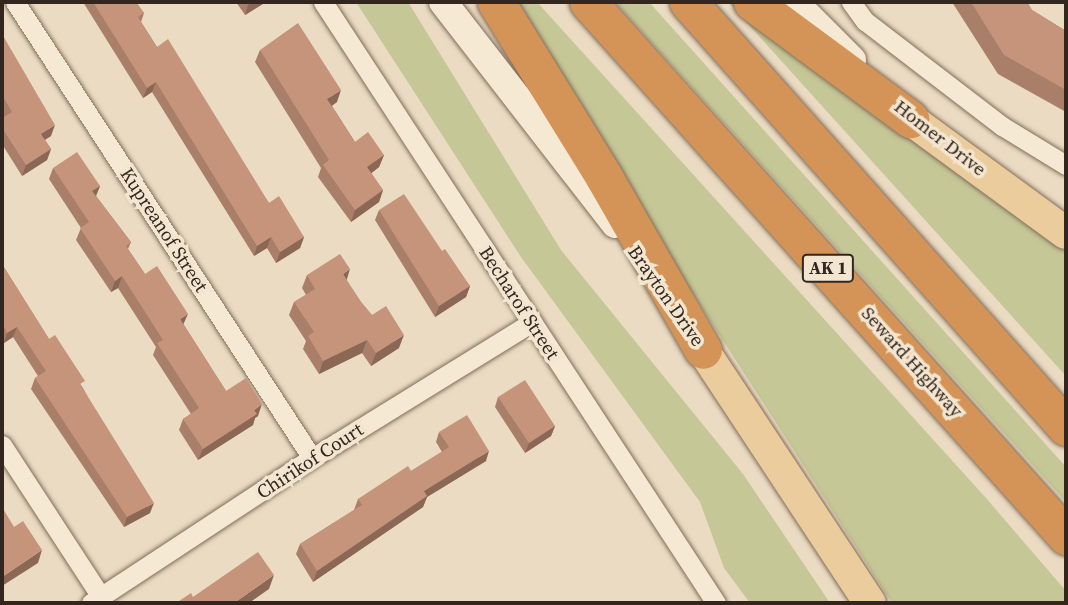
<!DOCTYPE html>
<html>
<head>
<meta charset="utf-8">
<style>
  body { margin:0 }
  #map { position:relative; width:1068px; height:605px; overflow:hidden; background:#eadbc2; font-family:"Source Serif 4",serif }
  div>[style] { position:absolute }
  .green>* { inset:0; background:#c5c797 }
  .roads { filter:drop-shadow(0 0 2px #826d5a) drop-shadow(0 0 2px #826d5a) }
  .street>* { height:19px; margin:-9.5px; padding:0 9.5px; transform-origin:9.5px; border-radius:9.5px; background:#f6e9d4 }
  .secondary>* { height:28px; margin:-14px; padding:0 14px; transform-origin:14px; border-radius:14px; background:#f6e9d4 }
  .primary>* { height:32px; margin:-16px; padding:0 16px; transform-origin:16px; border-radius:16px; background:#ebcc9c }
  .highway>* { height:37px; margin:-18.5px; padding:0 18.5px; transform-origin:18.5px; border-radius:18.5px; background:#d49458 }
  .wall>* { inset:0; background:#a97f69 }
  .shaded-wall>* { inset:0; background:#8a6855 }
  .building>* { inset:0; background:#c5947a }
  span { translate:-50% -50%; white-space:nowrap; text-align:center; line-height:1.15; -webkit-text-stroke:7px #f2e6d1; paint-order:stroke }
  .shield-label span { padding:2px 5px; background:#f2e6d1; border:2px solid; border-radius:5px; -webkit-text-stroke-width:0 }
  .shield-label { font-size:18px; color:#33261e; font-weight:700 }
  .street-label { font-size:19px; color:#33261e }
  .frame { position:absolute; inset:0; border:4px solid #33261e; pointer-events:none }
</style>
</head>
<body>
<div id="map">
  <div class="green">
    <div style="clip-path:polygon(356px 2px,408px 2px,561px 250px,743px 474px,830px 603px,750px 603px,724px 568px,700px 502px,521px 257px)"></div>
    <div style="clip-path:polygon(505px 2px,537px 2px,986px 498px,1066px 591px,1066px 603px,892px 603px)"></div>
    <div style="clip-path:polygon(615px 2px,649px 2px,1066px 467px,1066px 502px)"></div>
    <div style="clip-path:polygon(728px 2px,740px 2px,1066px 252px,1066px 376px)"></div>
  </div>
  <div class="roads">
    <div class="street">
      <div style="left:15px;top:2px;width:544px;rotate:56.92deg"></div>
      <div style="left:323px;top:2px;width:718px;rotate:56.82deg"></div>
      <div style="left:851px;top:2px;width:24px;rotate:54deg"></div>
      <div style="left:865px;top:21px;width:173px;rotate:37.5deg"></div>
      <div style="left:1002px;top:126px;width:75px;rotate:31.4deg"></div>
      <div style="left:2px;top:445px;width:181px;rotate:56.9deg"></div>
      <div style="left:91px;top:603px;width:264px;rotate:-33.3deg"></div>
      <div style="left:312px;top:458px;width:259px;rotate:-31.7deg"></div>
    </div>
    <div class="secondary">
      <div style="left:443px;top:2px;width:281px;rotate:52.2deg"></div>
      <div style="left:794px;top:2px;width:82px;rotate:45deg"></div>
    </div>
    <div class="primary">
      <div style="left:910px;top:119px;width:193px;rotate:36.2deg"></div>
      <div style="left:703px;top:350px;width:303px;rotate:56.6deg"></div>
    </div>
    <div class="highway">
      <div style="left:496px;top:2px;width:206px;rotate:58.3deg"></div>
      <div style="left:604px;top:177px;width:199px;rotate:60.2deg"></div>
      <div style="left:588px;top:2px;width:717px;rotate:48.17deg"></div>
      <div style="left:688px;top:2px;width:569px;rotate:48.35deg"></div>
      <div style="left:752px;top:2px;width:197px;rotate:36.5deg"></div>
    </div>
  </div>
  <div class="wall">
    <div style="clip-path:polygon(83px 2px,136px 2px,144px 13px,141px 22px,157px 47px,269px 203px,304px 237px,300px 248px,276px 263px,267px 248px,254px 256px,152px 92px,143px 98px)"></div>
    <div style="clip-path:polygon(236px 2px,266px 2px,245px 15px)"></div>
    <div style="clip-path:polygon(952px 2px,1027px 2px,1032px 10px,1066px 31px,1066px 112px,998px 74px)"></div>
    <div style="clip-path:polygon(2px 34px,51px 136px,45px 140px,51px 149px,47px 160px,22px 176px,2px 144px,2px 118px,4px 116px,2px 112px)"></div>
    <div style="clip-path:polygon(260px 50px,337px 102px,332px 106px,355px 142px,384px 155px,379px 167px,371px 173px,383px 190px,379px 202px,351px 222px,318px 177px,321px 168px,255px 62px)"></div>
    <div style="clip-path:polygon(53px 168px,100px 186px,96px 196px,131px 242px,128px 249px,145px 274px,184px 325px,226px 391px,258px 416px,255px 418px,253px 425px,198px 460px,179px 430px,183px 419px,191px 414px,153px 355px,156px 347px,118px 288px,111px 292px,76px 240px,81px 228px,49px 179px)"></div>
    <div style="clip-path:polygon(379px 210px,442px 251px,470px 286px,466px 297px,435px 317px,375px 220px)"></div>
    <div style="clip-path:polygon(2px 264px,49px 339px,83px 388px,150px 513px,124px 527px,31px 389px,35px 378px,38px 376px,13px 337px,4px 343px,2px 340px)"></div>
    <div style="clip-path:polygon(307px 275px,346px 280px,361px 302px,399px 348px,371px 366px,362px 353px,319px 374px,303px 349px,306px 341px,289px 315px,294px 302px,306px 295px,302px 288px)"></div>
    <div style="clip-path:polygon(498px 397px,555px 426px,551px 436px,525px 453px,495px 407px)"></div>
    <div style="clip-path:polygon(439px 432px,486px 461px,427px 497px,423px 507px,313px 582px,296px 554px,300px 544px,354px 510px,358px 499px,411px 471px,442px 452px,436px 442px)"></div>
  </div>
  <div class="shaded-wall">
    <div style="clip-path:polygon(253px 2px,266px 2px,245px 15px,248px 5px)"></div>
    <div style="clip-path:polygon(156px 82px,152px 92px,143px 98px,147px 88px)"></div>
    <div style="clip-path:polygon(341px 90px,337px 102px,323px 111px,327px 99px)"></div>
    <div style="clip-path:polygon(55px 125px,51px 136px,37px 144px,41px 134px)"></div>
    <div style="clip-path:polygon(51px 149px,47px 160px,22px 176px,26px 165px)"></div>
    <div style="clip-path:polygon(384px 155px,379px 167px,363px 180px,367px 167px)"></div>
    <div style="clip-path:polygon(100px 186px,95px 198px,92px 191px)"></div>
    <div style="clip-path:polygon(383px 190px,379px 202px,351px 222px,355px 210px)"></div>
    <div style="clip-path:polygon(271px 237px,267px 248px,254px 256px,257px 246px)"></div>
    <div style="clip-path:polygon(304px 237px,300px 248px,276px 263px,280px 252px)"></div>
    <div style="clip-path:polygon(350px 269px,346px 282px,343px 274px)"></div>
    <div style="clip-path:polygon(122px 276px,118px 288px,111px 292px,115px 281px)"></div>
    <div style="clip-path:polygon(470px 286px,466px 297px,435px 317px,439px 306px)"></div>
    <div style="clip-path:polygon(188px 314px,183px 325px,180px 319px)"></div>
    <div style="clip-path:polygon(17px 327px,13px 337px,4px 343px,7px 333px)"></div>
    <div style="clip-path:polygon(404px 335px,399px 348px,371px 366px,376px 353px)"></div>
    <div style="clip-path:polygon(367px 340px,362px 353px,319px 374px,323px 361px)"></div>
    <div style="clip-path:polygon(262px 404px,258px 416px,255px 418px,253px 425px,198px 460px,203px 449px)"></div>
    <div style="clip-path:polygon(555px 426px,551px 436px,525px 453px,529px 443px)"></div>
    <div style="clip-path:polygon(489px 451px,486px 461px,427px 497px,423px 507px,313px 582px,317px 571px,424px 491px)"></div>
    <div style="clip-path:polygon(154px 503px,150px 513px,124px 527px,127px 517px)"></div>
    <div style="clip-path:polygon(42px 550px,38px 563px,2px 586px,2px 577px)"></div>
    <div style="clip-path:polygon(274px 575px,269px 589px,249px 603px,234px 603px)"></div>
  </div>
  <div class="building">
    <div style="clip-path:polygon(93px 2px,136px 2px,144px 13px,138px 17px,157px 47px,168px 39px,269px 203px,279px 196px,304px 237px,280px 252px,271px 237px,257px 246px,156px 82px,147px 88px)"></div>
    <div style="clip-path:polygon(971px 2px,1027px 2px,1032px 10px,1066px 31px,1066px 90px,1004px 55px)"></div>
    <div style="clip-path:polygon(298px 23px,341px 90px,327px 99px,355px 142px,368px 132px,384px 155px,367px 167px,383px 190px,355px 210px,323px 165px,329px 160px,260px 50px)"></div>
    <div style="clip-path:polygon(2px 34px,55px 125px,41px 134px,51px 149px,26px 165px,2px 128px,2px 118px,12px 112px,2px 95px)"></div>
    <div style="clip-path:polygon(77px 152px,100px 186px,92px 191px,131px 242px,126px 246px,145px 274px,157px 266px,188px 314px,180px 319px,226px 391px,246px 378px,262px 404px,254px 410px,257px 414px,203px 449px,183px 419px,199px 408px,157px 343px,163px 340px,122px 276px,115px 281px,80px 228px,89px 222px,53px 168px)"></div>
    <div style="clip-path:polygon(404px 194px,442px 251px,445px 249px,470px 286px,439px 306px,379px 210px)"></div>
    <div style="clip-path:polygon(340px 254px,350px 269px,343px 274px,361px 302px,372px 315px,386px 306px,404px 335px,376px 353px,367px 340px,323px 361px,308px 336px,314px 332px,294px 302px,315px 289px,307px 275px)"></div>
    <div style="clip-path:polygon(2px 264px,49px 339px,55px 335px,85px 381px,80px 384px,154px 503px,127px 517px,35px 378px,46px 371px,17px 327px,7px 333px,2px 323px)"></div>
    <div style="clip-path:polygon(525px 380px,555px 426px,529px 443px,498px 397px)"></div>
    <div style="clip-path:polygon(467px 415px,489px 451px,424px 491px,427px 496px,317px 571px,300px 544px,362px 505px,358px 499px,408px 466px,411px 471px,449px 447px,439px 432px)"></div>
    <div style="clip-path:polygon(2px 507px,14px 527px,23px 521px,42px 550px,2px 577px)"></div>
    <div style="clip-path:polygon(258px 552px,274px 575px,234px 603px,176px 603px,191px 593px,193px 597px)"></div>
  </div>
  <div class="shield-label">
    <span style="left:828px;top:268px">AK 1</span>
  </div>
  <div class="street-label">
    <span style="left:940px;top:138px;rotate:38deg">Homer Drive</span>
    <span style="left:164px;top:230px;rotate:57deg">Kupreanof Street</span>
    <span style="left:666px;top:296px;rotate:55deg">Brayton Drive</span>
    <span style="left:519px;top:303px;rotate:57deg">Becharof Street</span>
    <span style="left:912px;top:362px;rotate:48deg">Seward Highway</span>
    <span style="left:310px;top:461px;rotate:-33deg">Chirikof Court</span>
  </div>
  <div class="frame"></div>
</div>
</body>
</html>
